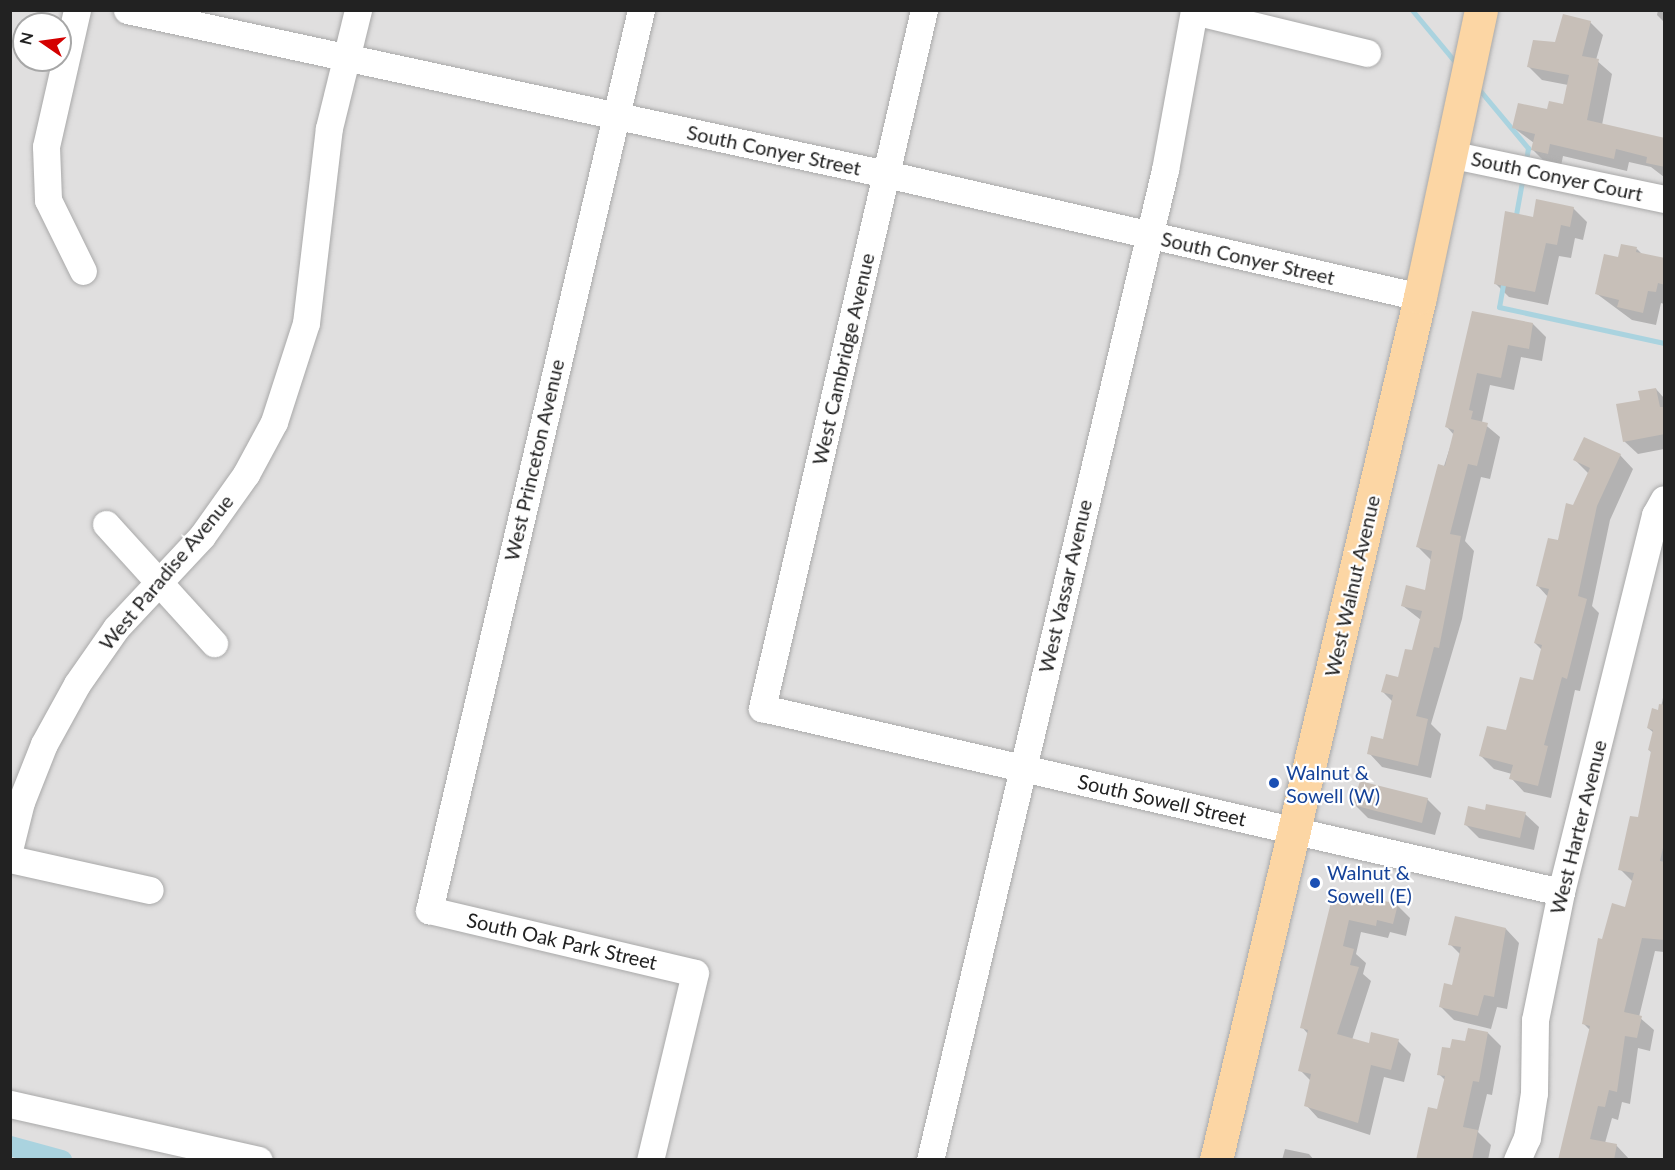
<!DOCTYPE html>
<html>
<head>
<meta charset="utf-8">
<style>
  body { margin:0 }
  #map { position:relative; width:1675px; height:1170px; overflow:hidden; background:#f2efe9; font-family:Lato,sans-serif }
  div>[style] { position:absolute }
  .residential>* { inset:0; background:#e0dfdf }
  .shadow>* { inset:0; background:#0003 }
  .stream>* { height:5px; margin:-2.5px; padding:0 2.5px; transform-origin:2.5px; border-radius:2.5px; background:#aad3df }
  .canal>* { height:20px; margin:-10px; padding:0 10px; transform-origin:10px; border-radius:10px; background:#aad3df }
  .building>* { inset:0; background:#c7bfb8 }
  .roads { filter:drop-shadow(0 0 2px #a9a9a9) drop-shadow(0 0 2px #a9a9a9) }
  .minor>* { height:27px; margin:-13.5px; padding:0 13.5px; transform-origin:13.5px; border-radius:13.5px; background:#fff }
  .major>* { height:33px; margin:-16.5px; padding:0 16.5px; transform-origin:16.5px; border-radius:16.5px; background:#fcd6a4 }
  .dots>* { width:16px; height:16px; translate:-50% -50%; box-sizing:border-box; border:3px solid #fff; border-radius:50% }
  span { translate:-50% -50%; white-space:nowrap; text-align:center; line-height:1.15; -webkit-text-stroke:4.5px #fff; paint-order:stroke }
  .street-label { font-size:20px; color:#222 }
  .transit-label { font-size:20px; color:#164399 }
  .left { translate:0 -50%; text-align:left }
  .frame { position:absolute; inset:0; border:12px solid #222; pointer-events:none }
  .north { position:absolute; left:12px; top:12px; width:60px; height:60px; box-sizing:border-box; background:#fff; border:2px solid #a7a7a7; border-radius:50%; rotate:283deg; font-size:16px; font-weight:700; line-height:24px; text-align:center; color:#222 }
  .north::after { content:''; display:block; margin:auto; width:21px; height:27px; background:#d40000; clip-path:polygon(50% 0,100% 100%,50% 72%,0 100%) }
</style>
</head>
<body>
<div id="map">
  <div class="residential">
    <div style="clip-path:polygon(evenodd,11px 11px,1664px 11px,1664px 1159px,11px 1159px,11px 11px,24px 24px,60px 24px,60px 60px,24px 60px,24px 24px)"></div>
  </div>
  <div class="shadow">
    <div style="clip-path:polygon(1658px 10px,1664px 10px,1664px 22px,1657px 15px)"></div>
    <div style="clip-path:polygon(1590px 22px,1603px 35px,1596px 60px,1612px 74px,1602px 125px,1664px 139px,1664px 177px,1651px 167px,1629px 162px,1627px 171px,1563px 156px,1561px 166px,1546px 163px,1533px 150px,1534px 143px,1514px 128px,1564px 105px,1568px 85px,1542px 80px,1529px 67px)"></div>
    <div style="clip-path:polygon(1573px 208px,1587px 222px,1583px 240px,1575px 238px,1571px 258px,1559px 256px,1548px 305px,1509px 297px,1495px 283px,1534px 218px)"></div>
    <div style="clip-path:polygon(1637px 249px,1643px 255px,1664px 260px,1664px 304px,1661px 303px,1656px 325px,1632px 320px,1597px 294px,1619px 259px)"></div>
    <div style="clip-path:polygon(1474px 313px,1533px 324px,1546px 337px,1542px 361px,1521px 357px,1514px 390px,1490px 385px,1482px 422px,1500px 437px,1490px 479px,1481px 477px,1465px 541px,1474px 551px,1462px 619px,1431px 724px,1441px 734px,1431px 778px,1382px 767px,1369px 753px,1384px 741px,1393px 702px,1383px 692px,1399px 679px,1413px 652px,1421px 620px,1403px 606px,1426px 592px,1432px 561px,1418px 547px,1454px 435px,1447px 427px)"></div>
    <div style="clip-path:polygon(1656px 389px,1664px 398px,1664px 449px,1638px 454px,1624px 441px,1641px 401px)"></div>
    <div style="clip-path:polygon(1620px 455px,1633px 469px,1610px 520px,1592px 606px,1599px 613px,1580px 691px,1575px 690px,1551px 798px,1524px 792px,1511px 778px,1512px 774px,1494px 769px,1481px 756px,1507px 732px,1534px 682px,1542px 650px,1535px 643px,1548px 597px,1537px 585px,1589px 474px,1575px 460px)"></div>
    <div style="clip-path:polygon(1664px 693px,1664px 952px,1655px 951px,1639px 1017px,1654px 1030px,1650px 1051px,1638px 1048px,1630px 1104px,1622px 1102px,1618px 1120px,1612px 1118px,1605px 1143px,1616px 1145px,1630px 1160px,1560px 1160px,1590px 1030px,1584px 1024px,1603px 941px,1626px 909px,1633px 882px,1620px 869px,1639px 819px,1652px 753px,1649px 750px,1654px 733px,1648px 728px,1660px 712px)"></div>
    <div style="clip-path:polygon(1427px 799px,1441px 813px,1435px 835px,1368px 818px,1355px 805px)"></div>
    <div style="clip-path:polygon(1486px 812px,1525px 814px,1539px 827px,1534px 850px,1479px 838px,1466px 825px)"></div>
    <div style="clip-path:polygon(1335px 892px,1397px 905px,1410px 918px,1406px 936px,1390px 932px,1388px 938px,1361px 932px,1356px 954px,1366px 963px,1363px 974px,1371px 981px,1352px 1040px,1370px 1044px,1398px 1041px,1411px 1054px,1404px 1082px,1384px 1077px,1370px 1135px,1318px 1118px,1306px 1105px,1311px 1081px,1300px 1070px,1308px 1034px,1302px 1027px)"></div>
    <div style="clip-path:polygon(1506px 929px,1519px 943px,1507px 1009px,1497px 1007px,1491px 1029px,1454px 1020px,1440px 1006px,1453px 986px,1461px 955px,1450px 944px)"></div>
    <div style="clip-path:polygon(1488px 1033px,1501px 1046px,1492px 1095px,1487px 1094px,1478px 1132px,1491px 1145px,1488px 1160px,1416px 1160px,1438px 1111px,1445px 1080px,1439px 1074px,1451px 1050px)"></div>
    <div style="clip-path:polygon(1285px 1149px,1309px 1154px,1314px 1160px,1282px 1160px)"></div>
  </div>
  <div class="stream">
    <div style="left:1412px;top:10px;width:70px;rotate:50.2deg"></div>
    <div style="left:1477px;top:87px;width:80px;rotate:50.1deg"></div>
    <div style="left:1528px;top:148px;width:13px;rotate:99deg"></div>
    <div style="left:1515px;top:220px;width:45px;rotate:-79.7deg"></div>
    <div style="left:1504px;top:279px;width:28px;rotate:100deg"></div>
    <div style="left:1499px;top:307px;width:169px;rotate:12.3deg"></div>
  </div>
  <div class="canal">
    <div style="left:10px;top:1146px;width:54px;rotate:15.1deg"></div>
  </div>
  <div class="building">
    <div style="clip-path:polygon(1563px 14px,1591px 21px,1582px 56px,1599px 59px,1587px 120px,1665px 138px,1665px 167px,1646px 163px,1647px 157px,1616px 149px,1614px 159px,1550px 144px,1548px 154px,1531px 150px,1535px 134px,1512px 128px,1518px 103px,1547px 109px,1549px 101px,1563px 104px,1569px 75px,1527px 67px,1533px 40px,1555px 42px)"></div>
    <div style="clip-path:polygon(1536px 199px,1574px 207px,1570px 227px,1561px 225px,1557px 245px,1546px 243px,1535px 292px,1494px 284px,1505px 211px,1533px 217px)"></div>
    <div style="clip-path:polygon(1621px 244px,1637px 247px,1636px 252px,1665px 258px,1665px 285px,1658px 283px,1656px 292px,1648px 291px,1643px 313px,1617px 307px,1619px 300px,1595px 294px,1604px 254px,1618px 257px)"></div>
    <div style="clip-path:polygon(1472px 311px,1533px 323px,1529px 349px,1508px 345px,1501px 378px,1477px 373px,1469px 410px,1473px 411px,1471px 419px,1488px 423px,1477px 466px,1468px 464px,1450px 534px,1461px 536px,1439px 648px,1434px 647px,1416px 716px,1428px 719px,1418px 766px,1367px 754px,1371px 736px,1383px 739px,1393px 695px,1381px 692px,1386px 674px,1398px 677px,1405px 649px,1412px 650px,1422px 611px,1401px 606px,1406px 585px,1425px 590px,1432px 551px,1416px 547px,1438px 464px,1445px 466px,1454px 430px,1445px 427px)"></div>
    <div style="clip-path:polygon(1656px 388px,1660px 407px,1665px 407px,1665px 434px,1623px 442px,1616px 404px,1640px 400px,1638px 391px)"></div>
    <div style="clip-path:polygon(1584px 437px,1621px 454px,1597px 506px,1578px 596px,1587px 599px,1567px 679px,1562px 677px,1544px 745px,1548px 746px,1538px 786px,1509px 779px,1513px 765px,1479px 756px,1487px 726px,1506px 730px,1520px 677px,1533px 680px,1542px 645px,1534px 643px,1549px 589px,1536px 586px,1548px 538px,1558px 540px,1566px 503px,1573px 505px,1590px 468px,1573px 460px)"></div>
    <div style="clip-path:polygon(1659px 704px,1665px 705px,1665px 839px,1660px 861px,1665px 862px,1665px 940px,1642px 938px,1624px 1012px,1642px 1016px,1637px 1038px,1625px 1036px,1617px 1092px,1609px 1090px,1605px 1107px,1598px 1106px,1590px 1139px,1617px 1144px,1614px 1160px,1558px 1160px,1590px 1026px,1582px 1024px,1598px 938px,1602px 939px,1612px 903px,1625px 907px,1634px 873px,1618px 870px,1630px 816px,1638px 817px,1651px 751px,1648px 750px,1653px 730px,1647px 728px,1652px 708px,1658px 710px)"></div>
    <div style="clip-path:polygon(1360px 781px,1428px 798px,1422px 823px,1353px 805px)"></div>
    <div style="clip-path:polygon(1486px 804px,1526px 812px,1520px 838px,1464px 825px,1468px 806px,1485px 810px)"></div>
    <div style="clip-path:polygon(1334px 890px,1398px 904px,1393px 924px,1377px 920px,1376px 926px,1349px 920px,1343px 946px,1354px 949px,1350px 965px,1359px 967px,1337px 1034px,1369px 1043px,1371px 1032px,1399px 1039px,1391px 1070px,1371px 1065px,1358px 1123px,1304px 1106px,1311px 1074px,1298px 1071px,1308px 1030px,1300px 1028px)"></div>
    <div style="clip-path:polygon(1455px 916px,1506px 928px,1494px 997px,1484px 995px,1478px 1016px,1439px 1007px,1444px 983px,1452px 985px,1461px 947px,1448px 945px)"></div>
    <div style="clip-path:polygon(1468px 1028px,1488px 1032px,1479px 1082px,1473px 1081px,1463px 1127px,1478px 1130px,1472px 1160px,1416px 1160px,1428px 1107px,1437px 1109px,1445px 1076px,1437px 1075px,1442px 1047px,1450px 1048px,1452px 1039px,1465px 1041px)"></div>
  </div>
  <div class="roads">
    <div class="minor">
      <div style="left:77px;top:10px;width:140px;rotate:102.8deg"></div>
      <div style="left:46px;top:147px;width:53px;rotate:87.8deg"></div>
      <div style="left:48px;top:200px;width:79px;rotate:63.8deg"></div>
      <div style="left:127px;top:10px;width:777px;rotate:12.19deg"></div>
      <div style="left:886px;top:174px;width:548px;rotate:12.97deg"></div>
      <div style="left:641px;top:10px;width:925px;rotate:103.25deg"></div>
      <div style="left:429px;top:910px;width:273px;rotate:13.3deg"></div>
      <div style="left:695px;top:973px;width:192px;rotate:103.5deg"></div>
      <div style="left:924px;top:10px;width:717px;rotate:103.07deg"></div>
      <div style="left:762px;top:708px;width:820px;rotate:12.97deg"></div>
      <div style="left:1194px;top:11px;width:178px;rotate:13.6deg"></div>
      <div style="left:1449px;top:154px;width:220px;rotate:11.8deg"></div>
      <div style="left:106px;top:524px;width:161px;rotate:47.8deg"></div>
      <div style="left:10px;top:846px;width:45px;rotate:-76deg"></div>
      <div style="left:21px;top:802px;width:62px;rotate:-68.4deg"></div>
      <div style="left:44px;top:744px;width:68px;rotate:-61.2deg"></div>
      <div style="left:77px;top:684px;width:68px;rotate:-55.1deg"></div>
      <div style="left:116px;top:628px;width:126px;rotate:-46.9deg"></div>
      <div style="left:202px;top:536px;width:76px;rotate:-54.6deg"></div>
      <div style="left:246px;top:474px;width:59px;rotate:-61.7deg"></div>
      <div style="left:274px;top:422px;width:104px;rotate:-72.1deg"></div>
      <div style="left:306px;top:323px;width:196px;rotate:-83.3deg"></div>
      <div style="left:329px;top:128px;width:122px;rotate:-76.2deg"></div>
      <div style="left:10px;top:859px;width:143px;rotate:12.5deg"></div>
      <div style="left:10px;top:1104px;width:255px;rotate:12.7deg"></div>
      <div style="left:930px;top:1160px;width:1018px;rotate:-76.65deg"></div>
      <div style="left:1165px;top:170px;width:163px;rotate:-79.7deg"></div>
      <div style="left:1517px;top:1160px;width:24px;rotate:-66deg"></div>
      <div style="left:1527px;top:1138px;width:46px;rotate:-81.2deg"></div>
      <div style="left:1534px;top:1093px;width:73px;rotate:-89.2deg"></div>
      <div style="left:1535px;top:1020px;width:131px;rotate:-78.5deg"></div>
      <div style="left:1561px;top:892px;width:389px;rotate:-76deg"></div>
      <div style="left:1655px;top:515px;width:18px;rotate:-61deg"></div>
    </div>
    <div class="major">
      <div style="left:1216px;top:1160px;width:887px;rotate:-76.7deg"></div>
      <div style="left:1420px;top:297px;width:293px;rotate:-78deg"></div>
    </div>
  </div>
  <div class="dots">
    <div style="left:1274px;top:783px;background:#1a4fb4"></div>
    <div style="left:1315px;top:883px;background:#1a4fb4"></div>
  </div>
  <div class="street-label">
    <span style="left:774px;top:150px;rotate:12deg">South Conyer Street</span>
    <span style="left:1557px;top:176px;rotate:12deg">South Conyer Court</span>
    <span style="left:1248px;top:258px;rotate:13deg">South Conyer Street</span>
    <span style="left:843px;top:359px;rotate:-77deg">West Cambridge Avenue</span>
    <span style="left:534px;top:460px;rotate:-77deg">West Princeton Avenue</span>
    <span style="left:166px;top:572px;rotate:-50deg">West Paradise Avenue</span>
    <span style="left:1065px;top:586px;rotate:-77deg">West Vassar Avenue</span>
    <span style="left:1352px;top:586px;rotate:-77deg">West Walnut Avenue</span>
    <span style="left:1162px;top:800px;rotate:13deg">South Sowell Street</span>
    <span style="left:1578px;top:827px;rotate:-76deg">West Harter Avenue</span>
    <span style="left:562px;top:941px;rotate:13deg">South Oak Park Street</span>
  </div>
  <div class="transit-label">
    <span class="left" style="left:1286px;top:784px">Walnut &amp;<br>Sowell (W)</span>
    <span class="left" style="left:1327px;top:884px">Walnut &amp;<br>Sowell (E)</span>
  </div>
  <div class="frame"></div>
  <div class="north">N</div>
</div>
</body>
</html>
